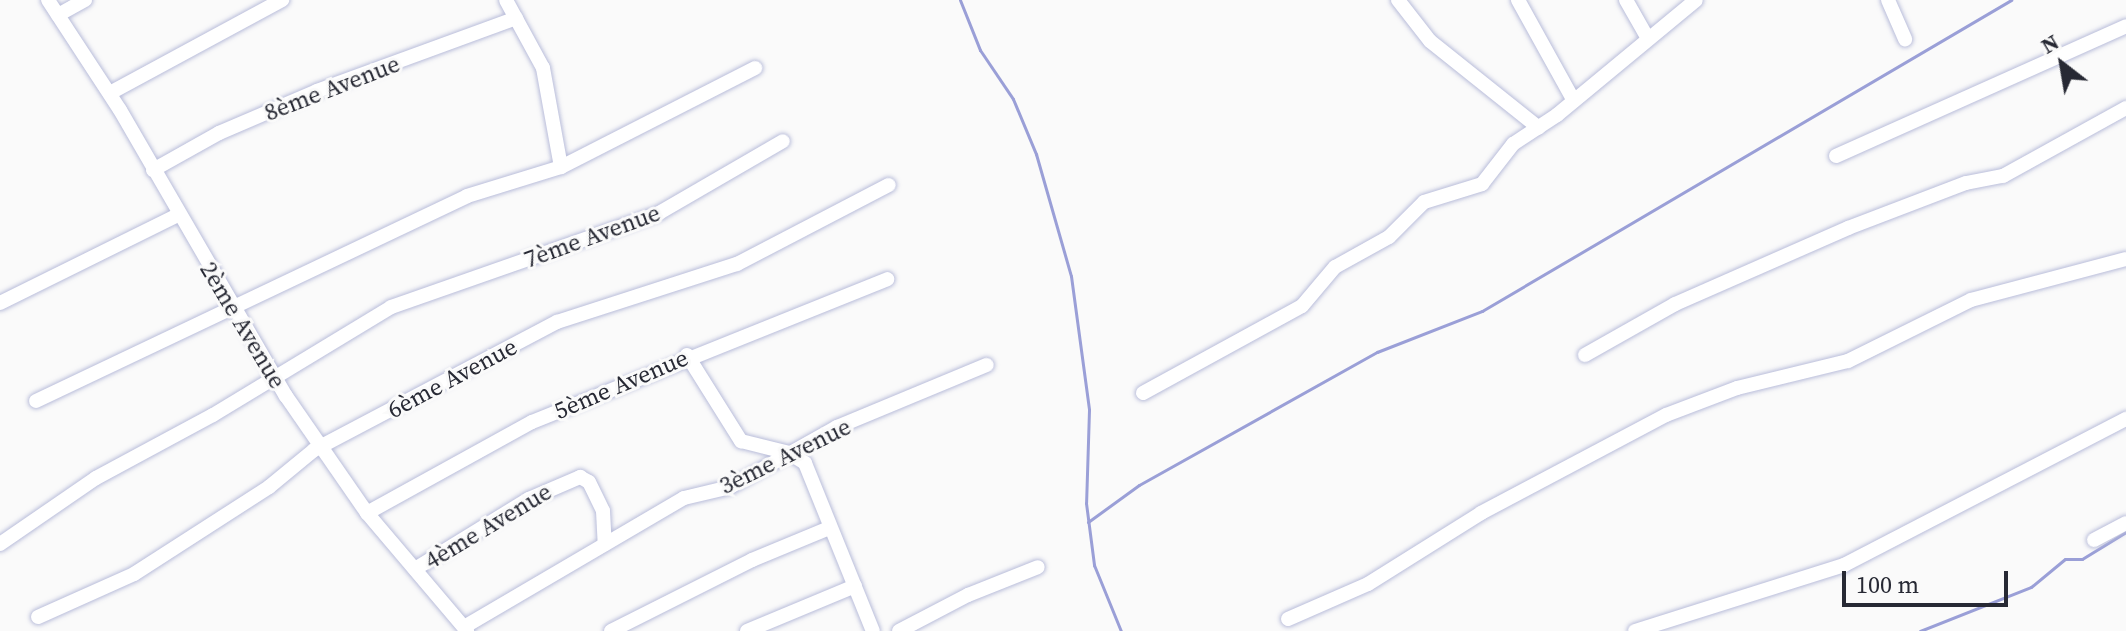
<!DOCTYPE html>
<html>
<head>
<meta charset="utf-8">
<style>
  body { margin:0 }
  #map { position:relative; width:2126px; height:631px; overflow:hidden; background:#fafafa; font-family:"Source Serif 4",serif }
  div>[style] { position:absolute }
  .stream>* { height:3px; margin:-1.5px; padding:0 1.5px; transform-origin:1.5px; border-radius:1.5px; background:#9a9fd7 }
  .roads { filter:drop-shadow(0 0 2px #b9bdda) drop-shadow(0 0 2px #b9bdda) }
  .minor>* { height:14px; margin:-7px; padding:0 7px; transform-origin:7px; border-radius:7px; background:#fff }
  span { translate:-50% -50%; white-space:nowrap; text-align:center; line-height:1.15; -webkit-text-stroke:6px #fafafa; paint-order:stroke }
  .street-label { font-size:24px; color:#272934 }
  .north { position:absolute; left:2022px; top:24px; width:80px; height:80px; -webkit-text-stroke:6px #fafafa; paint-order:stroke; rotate:329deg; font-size:22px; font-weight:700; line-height:32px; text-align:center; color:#272934 }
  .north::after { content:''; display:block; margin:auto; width:28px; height:36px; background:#272934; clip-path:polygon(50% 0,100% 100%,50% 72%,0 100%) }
  .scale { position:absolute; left:1842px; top:571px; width:166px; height:36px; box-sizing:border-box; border:4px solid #272934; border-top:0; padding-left:10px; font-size:24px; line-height:28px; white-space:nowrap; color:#272934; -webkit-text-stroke:6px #fafafa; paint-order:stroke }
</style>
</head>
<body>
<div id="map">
  <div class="stream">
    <div style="left:960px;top:0;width:54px;rotate:68.2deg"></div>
    <div style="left:980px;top:50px;width:59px;rotate:56deg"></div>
    <div style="left:1013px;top:99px;width:60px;rotate:67.3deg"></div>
    <div style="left:1036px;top:154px;width:127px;rotate:74deg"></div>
    <div style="left:1071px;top:276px;width:135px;rotate:82.3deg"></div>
    <div style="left:1089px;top:410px;width:93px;rotate:91.8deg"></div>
    <div style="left:1086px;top:503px;width:63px;rotate:82.6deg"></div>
    <div style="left:1094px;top:565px;width:71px;rotate:67.8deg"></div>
    <div style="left:1088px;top:522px;width:63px;rotate:-36deg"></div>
    <div style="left:1139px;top:485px;width:273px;rotate:-29.2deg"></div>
    <div style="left:1377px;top:352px;width:113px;rotate:-21.3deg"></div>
    <div style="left:1482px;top:311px;width:614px;rotate:-30.45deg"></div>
    <div style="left:1920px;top:631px;width:119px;rotate:-21.6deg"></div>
    <div style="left:2031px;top:587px;width:44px;rotate:-39.5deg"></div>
    <div style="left:2065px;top:559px;width:17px"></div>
    <div style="left:2082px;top:559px;width:52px;rotate:-31.5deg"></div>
  </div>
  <div class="roads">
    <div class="minor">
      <div style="left:48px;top:0;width:131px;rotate:56.8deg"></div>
      <div style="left:120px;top:110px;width:331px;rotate:59.9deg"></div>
      <div style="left:286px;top:396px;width:142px;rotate:55.3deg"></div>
      <div style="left:367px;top:513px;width:155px;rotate:49.7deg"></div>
      <div style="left:1398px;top:0;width:52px;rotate:52deg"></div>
      <div style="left:1430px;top:41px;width:139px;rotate:38.6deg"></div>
      <div style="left:1518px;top:0;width:115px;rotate:61deg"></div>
      <div style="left:1626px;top:0;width:43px;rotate:60.4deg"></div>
      <div style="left:1888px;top:0;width:43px;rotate:66.4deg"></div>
      <div style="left:58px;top:15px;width:31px;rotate:-29deg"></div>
      <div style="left:110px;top:93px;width:196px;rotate:-28.4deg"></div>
      <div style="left:1836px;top:156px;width:318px;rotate:-24.1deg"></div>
      <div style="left:561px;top:167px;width:218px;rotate:-27deg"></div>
      <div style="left:153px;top:170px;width:76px;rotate:-29.3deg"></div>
      <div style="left:219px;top:133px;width:107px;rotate:-23.2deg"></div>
      <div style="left:317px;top:91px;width:212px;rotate:-20.1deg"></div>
      <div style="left:0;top:303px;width:199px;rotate:-26.3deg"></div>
      <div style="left:687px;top:355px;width:102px;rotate:57.9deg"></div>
      <div style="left:741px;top:441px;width:49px;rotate:14deg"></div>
      <div style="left:789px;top:453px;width:19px;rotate:32deg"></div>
      <div style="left:805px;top:463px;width:181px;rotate:68deg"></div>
      <div style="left:1585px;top:355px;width:103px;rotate:-29.5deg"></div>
      <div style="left:1675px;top:304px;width:189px;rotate:-23.7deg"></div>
      <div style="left:1848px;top:228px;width:126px;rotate:-20.9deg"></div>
      <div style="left:1966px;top:183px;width:38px;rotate:-11deg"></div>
      <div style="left:2003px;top:176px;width:141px;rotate:-28.9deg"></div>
      <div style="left:1143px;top:393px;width:181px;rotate:-28.7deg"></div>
      <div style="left:1302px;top:306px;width:51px;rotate:-49.8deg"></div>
      <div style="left:1335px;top:267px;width:62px;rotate:-29.1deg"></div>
      <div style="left:1389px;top:237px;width:49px;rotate:-45deg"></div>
      <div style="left:1424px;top:202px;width:61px;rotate:-17.2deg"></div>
      <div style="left:1482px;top:184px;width:51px;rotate:-52.2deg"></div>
      <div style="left:1513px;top:144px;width:53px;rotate:-33.4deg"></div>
      <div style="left:1557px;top:115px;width:180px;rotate:-39.6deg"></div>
      <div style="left:36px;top:401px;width:477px;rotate:-25.4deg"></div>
      <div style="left:467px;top:196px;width:98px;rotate:-17.1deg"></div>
      <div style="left:561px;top:167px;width:101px;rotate:-100.3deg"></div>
      <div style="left:543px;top:68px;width:77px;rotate:-118.6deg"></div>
      <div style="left:367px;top:513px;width:188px;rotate:-28.9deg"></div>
      <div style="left:532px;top:422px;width:383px;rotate:-21.9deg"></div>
      <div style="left:2094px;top:540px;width:36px;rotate:-28deg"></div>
      <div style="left:0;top:544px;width:116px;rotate:-34.5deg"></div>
      <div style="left:96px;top:478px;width:133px;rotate:-28.3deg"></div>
      <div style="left:213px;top:415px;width:208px;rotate:-31.2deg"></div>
      <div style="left:391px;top:307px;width:284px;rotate:-19.3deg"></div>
      <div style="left:659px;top:213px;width:143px;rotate:-30.1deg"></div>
      <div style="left:415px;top:569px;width:134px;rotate:-31.6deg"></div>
      <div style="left:529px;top:499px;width:56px;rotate:-23.3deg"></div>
      <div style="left:580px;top:477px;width:10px;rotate:29deg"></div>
      <div style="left:589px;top:482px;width:32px;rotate:64deg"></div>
      <div style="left:603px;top:511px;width:33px;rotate:87deg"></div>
      <div style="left:38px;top:617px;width:105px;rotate:-24.1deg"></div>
      <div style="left:134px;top:574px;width:161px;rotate:-32.8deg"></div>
      <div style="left:269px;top:487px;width:58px;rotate:-39.4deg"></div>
      <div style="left:314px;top:450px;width:275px;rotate:-27.8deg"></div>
      <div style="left:557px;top:322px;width:189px;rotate:-17.9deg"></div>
      <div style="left:737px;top:264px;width:171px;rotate:-27.5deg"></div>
      <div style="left:1288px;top:619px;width:87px;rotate:-23.6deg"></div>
      <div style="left:1368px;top:584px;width:133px;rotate:-32.1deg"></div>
      <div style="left:1481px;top:513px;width:209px;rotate:-27.9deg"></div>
      <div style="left:1666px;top:415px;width:76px;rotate:-20.8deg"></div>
      <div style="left:1737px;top:388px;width:114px;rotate:-13.7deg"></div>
      <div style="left:1848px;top:361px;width:137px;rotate:-26.4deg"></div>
      <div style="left:1971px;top:300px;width:160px;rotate:-14.8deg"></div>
      <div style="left:464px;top:627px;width:255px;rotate:-30.4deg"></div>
      <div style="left:684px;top:498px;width:47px;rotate:-13.4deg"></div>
      <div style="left:730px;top:487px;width:123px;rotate:-29.3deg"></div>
      <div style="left:837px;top:427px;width:162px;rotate:-22.5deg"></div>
      <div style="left:611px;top:631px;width:158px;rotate:-26.7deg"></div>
      <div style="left:752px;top:560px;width:81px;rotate:-22.5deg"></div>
      <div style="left:747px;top:631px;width:117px;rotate:-22.6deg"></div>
      <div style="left:899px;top:631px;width:78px;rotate:-27.6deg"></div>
      <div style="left:968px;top:595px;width:75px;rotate:-21.8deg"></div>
      <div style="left:1635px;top:631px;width:219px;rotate:-17.5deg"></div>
      <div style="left:1844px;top:565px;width:318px;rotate:-27.4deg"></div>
    </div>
  </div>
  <div class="street-label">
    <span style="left:332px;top:88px;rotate:-21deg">8ème Avenue</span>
    <span style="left:592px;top:236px;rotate:-20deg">7ème Avenue</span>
    <span style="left:243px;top:325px;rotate:59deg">2ème Avenue</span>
    <span style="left:452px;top:378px;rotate:-28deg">6ème Avenue</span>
    <span style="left:621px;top:384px;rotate:-23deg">5ème Avenue</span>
    <span style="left:785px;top:456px;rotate:-26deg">3ème Avenue</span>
    <span style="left:488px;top:526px;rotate:-31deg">4ème Avenue</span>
  </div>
  <div class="north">N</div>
  <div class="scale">100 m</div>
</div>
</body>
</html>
